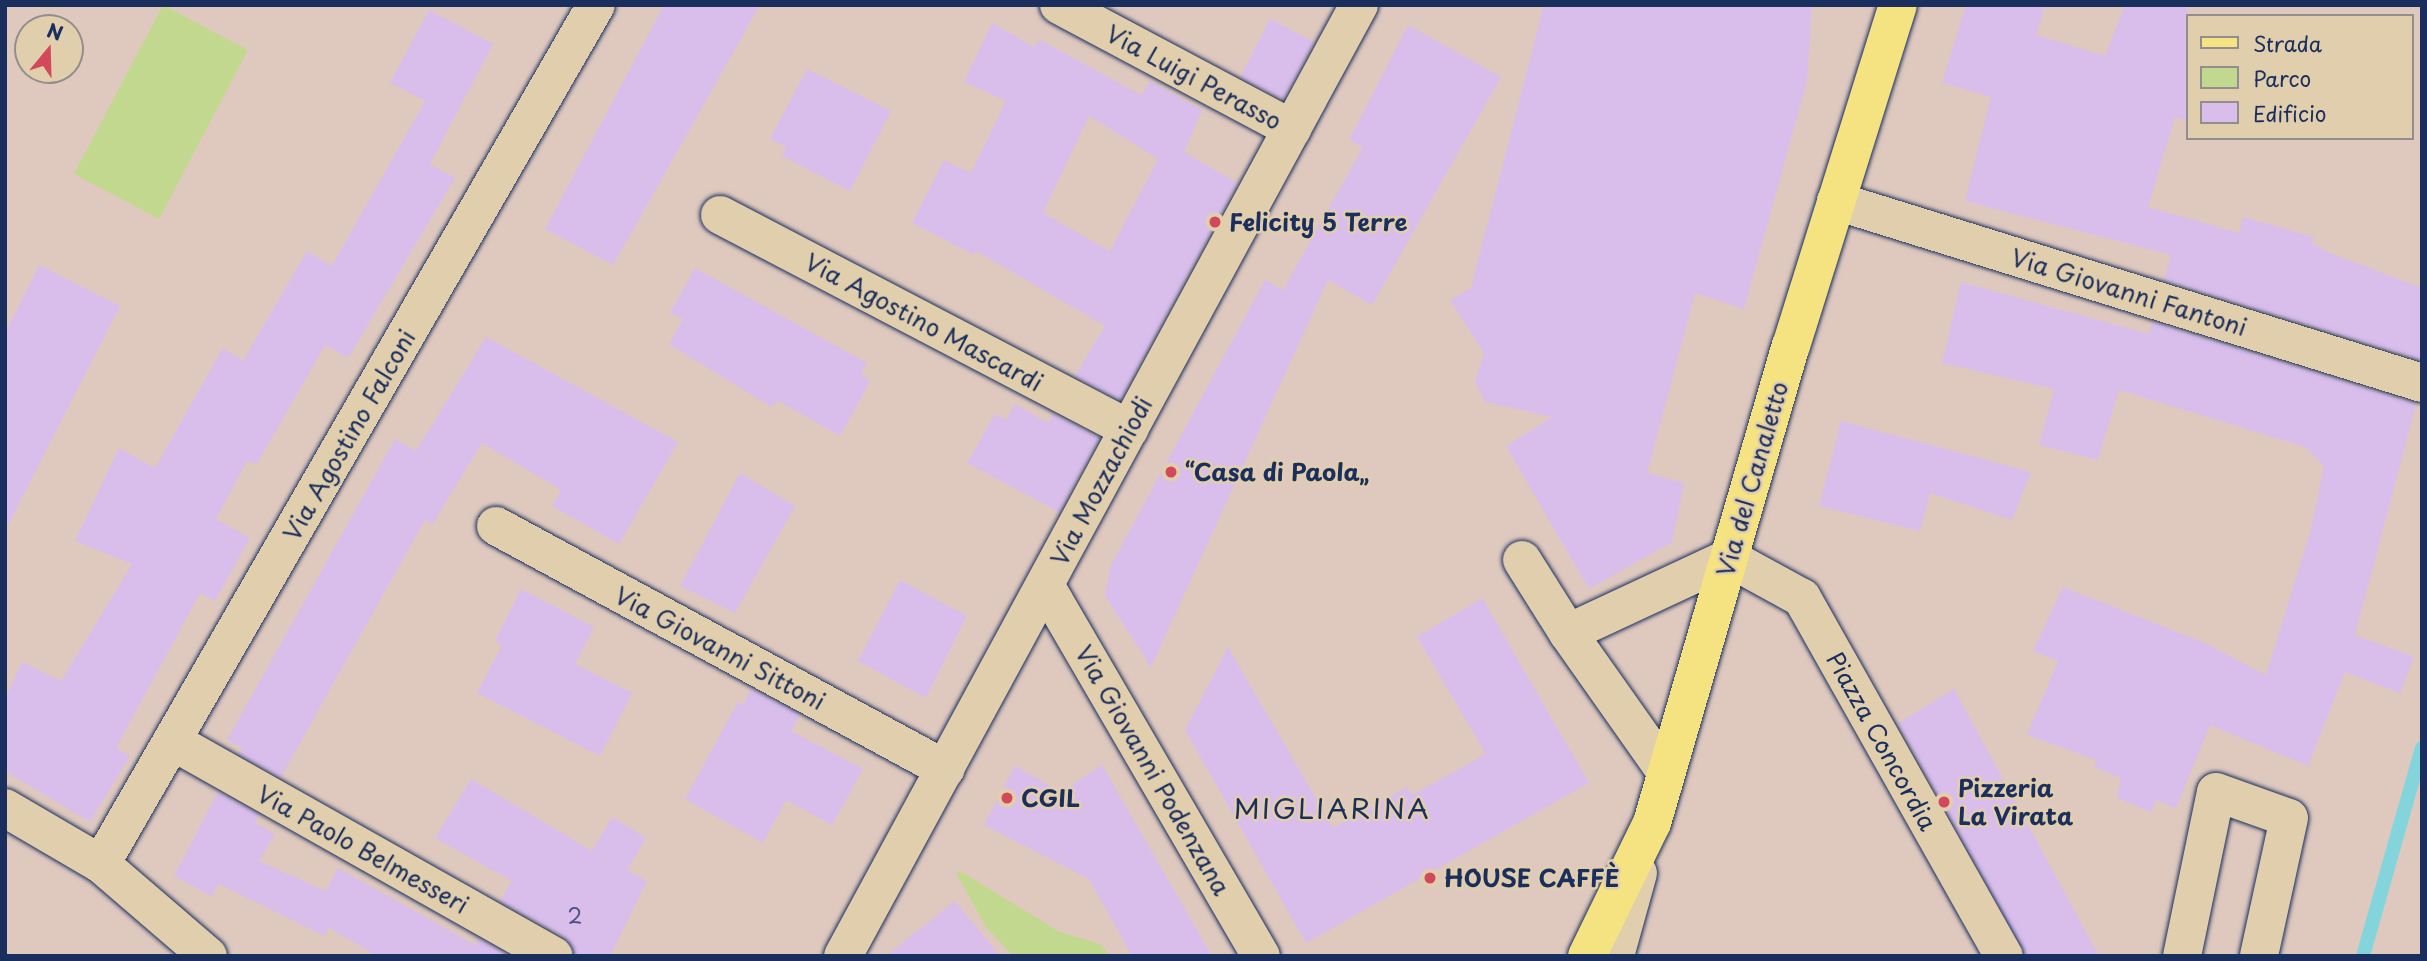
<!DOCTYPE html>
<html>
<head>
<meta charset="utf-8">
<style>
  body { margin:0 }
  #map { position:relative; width:2427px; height:961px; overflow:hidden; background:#dfc9bf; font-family:"Playpen Sans",sans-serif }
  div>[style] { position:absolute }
  .green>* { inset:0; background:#c2d88e }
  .stream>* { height:14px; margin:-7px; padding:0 7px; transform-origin:7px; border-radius:7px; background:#84d5db }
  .building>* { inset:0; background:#d9beec }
  .roads { filter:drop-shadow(0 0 2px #1b2f5e) drop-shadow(0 0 2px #1b2f5e) }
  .pedestrian>* { height:38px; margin:-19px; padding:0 19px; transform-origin:19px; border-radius:19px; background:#e1ceac }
  .minor>* { height:38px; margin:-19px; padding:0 19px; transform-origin:19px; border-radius:19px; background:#e1ceac }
  .primary>* { height:38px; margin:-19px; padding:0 19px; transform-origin:19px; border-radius:19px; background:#f5e382 }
  .dots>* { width:19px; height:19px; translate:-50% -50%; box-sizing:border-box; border:4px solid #e1ceac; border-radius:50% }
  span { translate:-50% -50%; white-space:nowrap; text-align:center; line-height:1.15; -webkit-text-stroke:5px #e1ceac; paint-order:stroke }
  .number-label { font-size:21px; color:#4a5382 }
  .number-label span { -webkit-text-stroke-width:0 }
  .street-label { font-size:24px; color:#1b2f5e }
  .poi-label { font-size:24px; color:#1b2f5e; font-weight:700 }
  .left { translate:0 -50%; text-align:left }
  .quarter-label { font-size:28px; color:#1b2f5e; letter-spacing:2px }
  .frame { position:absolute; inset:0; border:7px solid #1b2f5e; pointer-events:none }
  .legend { position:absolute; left:2186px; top:14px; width:228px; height:126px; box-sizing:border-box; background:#e1ceac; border:2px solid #928e8d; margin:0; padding:9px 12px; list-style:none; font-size:21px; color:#1b2f5e }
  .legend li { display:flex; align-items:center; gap:14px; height:35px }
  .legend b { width:35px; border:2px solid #928e8d }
  .north { position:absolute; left:14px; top:14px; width:70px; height:70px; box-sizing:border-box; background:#e1ceac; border:2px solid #928e8d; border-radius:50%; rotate:19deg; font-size:19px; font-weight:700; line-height:28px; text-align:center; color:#1b2f5e }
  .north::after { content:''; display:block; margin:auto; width:24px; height:32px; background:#d1495b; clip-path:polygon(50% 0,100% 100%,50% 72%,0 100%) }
</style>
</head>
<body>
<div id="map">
  <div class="green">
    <div style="clip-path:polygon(163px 5px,248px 50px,159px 219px,74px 174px)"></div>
    <div style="clip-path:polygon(962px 872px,1058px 931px,1100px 944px,1110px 956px,1013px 956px,986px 927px,956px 873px)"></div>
  </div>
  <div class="stream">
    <div style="left:2363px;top:956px;width:216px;rotate:-74.2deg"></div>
  </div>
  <div class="building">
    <div style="clip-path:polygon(664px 5px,760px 5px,613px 265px,545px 229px)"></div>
    <div style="clip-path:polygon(1544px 5px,1812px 5px,1807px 81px,1744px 309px,1695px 293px,1647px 473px,1684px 483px,1672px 542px,1589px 589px,1506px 446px,1552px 417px,1485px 402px,1475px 382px,1484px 353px,1450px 300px,1471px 288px)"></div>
    <div style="clip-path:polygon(1966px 5px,2045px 5px,2036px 35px,2105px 56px,2125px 5px,2187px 5px,2187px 121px,2175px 117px,2148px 207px,2239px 233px,2243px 217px,2314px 237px,2312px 243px,2325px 251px,2422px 288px,2422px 360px,2164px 280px,2171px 255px,1965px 201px,1991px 97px,1942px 83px)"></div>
    <div style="clip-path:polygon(429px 10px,493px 44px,430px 164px,455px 178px,348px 358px,325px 345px,257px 464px,247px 461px,216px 519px,250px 538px,215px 601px,200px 593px,116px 748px,130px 756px,90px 822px,5px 771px,5px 699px,22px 662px,61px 681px,132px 564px,75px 541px,119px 448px,155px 468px,223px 348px,243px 361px,307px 251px,332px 266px,425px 101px,390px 83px)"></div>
    <div style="clip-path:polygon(1270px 19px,1314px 42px,1283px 99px,1240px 77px)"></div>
    <div style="clip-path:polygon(evenodd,992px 23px,1034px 47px,1040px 40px,1141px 95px,1150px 81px,1202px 110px,1184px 152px,1237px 183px,1120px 400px,1075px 376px,1105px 326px,976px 251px,974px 255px,912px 223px,944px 160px,971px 173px,1006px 101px,964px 82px,992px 23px,1089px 116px,1158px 159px,1110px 251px,1043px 213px,1089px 116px)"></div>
    <div style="clip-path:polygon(1408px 25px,1501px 77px,1372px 305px,1328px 280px,1151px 667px,1105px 596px,1110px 567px,1265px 280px,1283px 290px,1363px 147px,1349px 140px)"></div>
    <div style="clip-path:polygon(807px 69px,891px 111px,850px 191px,782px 156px,786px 147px,770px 139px)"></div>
    <div style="clip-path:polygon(39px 265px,120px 306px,5px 531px,5px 333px)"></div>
    <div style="clip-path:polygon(695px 268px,867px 363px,861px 374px,870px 382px,840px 436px,778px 401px,771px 407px,669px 344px,683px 319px,670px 313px)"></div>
    <div style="clip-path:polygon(1961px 282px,2149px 334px,2152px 322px,2416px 404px,2355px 635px,2414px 657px,2400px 693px,2345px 672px,2308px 766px,2210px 725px,2176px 808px,2156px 800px,2151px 812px,2117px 798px,2121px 778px,2094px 767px,2097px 760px,2027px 735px,2058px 661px,2033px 651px,2063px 587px,2205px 643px,2266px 675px,2311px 529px,2324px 466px,2305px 447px,2119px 390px,2098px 460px,2039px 445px,2054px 389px,1942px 363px)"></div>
    <div style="clip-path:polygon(486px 337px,678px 442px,619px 544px,552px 506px,561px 490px,482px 443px,432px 525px,425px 520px,281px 777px,239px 754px,242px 748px,227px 740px,395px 439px,416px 451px)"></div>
    <div style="clip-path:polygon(1015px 404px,1048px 423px,1053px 414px,1099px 438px,1059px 512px,967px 463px,995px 414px,1006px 420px)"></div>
    <div style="clip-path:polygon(1841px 421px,2031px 472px,2012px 520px,1930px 493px,1920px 531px,1819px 506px)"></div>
    <div style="clip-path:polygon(740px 473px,795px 506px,735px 613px,680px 586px)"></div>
    <div style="clip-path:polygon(900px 580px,967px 616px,926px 698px,858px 661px)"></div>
    <div style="clip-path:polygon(521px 589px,594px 627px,575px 664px,632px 693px,600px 756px,477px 693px,502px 645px,495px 641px)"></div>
    <div style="clip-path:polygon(1482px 598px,1589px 783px,1306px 943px,1185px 730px,1228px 647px,1333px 828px,1407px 787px,1412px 795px,1486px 754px,1417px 637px)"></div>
    <div style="clip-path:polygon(751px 689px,800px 715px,791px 731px,863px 769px,832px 825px,786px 800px,763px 843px,685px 799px,738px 702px,743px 705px)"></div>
    <div style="clip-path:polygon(1954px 689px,2042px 851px,2099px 956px,2026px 956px,1898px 723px)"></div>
    <div style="clip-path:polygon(1102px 765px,1212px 956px,1132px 956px,1089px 879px,984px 825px,1015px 766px,1061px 792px)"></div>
    <div style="clip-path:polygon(471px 779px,592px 851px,612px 817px,646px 838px,627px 870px,647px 881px,610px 956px,576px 956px,565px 937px,500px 901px,512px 881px,435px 838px)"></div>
    <div style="clip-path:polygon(218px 792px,259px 815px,255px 823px,275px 834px,259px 861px,326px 891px,338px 868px,475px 945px,478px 939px,509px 956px,377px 956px,329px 928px,324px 936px,219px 884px,211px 896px,174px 876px)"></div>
    <div style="clip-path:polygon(955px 901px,1000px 956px,886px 956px)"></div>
  </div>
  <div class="roads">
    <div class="pedestrian">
      <div style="left:1729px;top:558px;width:83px;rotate:28.7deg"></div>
      <div style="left:1802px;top:598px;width:411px;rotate:60.6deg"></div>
    </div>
    <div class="minor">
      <div style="left:1059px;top:5px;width:264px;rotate:28deg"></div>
      <div style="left:1836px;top:201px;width:614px;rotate:17.25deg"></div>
      <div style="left:720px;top:215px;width:462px;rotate:27.6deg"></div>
      <div style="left:496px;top:526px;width:511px;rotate:28.42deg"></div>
      <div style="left:1522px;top:560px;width:86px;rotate:57.8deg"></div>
      <div style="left:1045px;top:585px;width:429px;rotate:59.8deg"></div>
      <div style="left:172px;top:741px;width:438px;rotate:29.4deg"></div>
      <div style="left:1666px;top:772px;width:170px;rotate:-125.2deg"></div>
      <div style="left:1568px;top:633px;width:178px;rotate:-25deg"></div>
      <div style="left:5px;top:808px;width:111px;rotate:30.3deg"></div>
      <div style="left:101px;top:864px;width:141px;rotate:40.7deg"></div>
      <div style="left:101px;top:864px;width:991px;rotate:-60.05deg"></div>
      <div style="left:843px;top:956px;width:1082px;rotate:-61.52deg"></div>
      <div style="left:1615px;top:956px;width:86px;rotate:-74.5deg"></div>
      <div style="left:2182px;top:956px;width:167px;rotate:-78.3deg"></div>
      <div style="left:2216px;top:792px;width:77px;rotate:19.6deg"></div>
      <div style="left:2289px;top:818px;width:141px;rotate:102.3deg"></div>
    </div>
    <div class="primary">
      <div style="left:1587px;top:956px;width:148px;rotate:-64deg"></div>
      <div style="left:1652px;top:823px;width:497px;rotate:-73.8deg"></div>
      <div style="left:1791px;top:346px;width:357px;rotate:-72.6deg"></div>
    </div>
  </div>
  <div class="dots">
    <div style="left:1215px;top:222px;background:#d1495b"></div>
    <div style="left:1171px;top:472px;background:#d1495b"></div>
    <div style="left:1007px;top:798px;background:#d1495b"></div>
    <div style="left:1944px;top:802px;background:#d1495b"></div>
    <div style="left:1430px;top:878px;background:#d1495b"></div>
  </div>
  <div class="number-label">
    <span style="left:575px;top:915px">2</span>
  </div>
  <div class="street-label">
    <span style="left:1194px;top:77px;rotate:28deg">Via Luigi Perasso</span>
    <span style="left:2129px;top:292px;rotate:17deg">Via Giovanni Fantoni</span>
    <span style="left:924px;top:322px;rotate:28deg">Via Agostino Mascardi</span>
    <span style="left:349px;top:435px;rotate:-60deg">Via Agostino Falconi</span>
    <span style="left:1752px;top:479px;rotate:-74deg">Via del Canaletto</span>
    <span style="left:1101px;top:481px;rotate:-62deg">Via Mozzachiodi</span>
    <span style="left:720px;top:648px;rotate:28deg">Via Giovanni Sittoni</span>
    <span style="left:1882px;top:741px;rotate:61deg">Piazza Concordia</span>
    <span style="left:1153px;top:770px;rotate:60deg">Via Giovanni Podenzana</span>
    <span style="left:363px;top:849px;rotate:29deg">Via Paolo Belmesseri</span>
  </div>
  <div class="poi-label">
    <span class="left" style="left:1229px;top:222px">Felicity 5 Terre</span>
    <span class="left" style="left:1185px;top:472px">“Casa di Paola„</span>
    <span class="left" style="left:1958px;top:802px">Pizzeria<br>La Virata</span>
    <span class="left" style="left:1021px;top:798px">CGIL</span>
    <span class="left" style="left:1444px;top:878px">HOUSE CAFFÈ</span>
  </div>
  <div class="quarter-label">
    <span style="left:1332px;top:808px">MIGLIARINA</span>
  </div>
  <div class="frame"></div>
  <ul class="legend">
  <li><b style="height:9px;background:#f5e382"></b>Strada</li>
  <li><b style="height:19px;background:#c2d88e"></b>Parco</li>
  <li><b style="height:19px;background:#d9beec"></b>Edificio</li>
  </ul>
  <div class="north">N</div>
</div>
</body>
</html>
